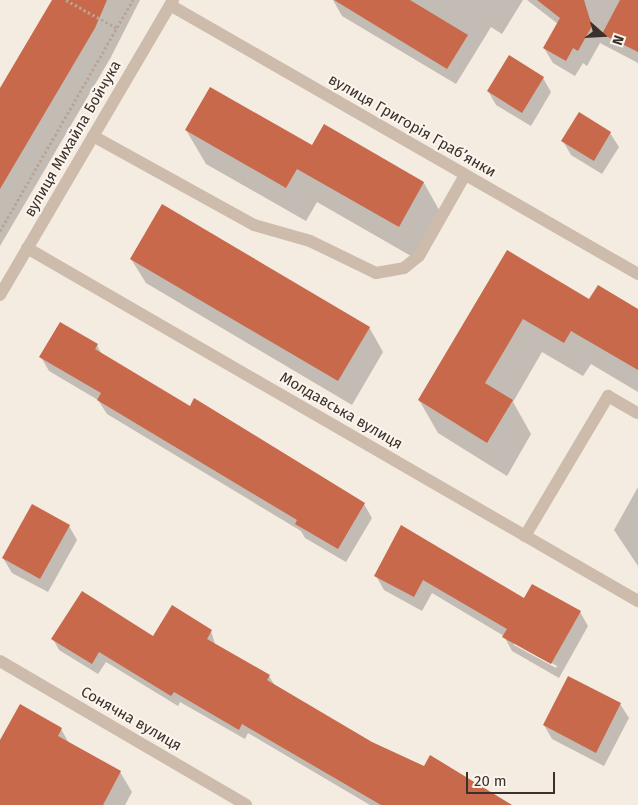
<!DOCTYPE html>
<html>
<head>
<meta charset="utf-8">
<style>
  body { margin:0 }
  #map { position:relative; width:638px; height:805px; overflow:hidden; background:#f4ebe1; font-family:"Fira Sans",sans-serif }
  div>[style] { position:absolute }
  .shadow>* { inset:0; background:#0003 }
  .building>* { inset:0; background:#c8694b }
  .path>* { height:3px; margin-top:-1.5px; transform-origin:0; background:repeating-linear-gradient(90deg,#b9a596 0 2.5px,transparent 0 5px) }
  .minor>* { height:12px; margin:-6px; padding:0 6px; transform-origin:6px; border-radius:6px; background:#cdbbac }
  span { translate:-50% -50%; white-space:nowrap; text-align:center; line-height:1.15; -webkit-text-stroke:4px #fbf5ee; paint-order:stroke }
  .street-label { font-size:15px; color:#3b302b }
  .north { position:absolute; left:578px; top:10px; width:50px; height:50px; -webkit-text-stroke:4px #fbf5ee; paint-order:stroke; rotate:109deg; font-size:14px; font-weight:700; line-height:20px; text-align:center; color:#3b302b }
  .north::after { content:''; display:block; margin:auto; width:18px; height:22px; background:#3b302b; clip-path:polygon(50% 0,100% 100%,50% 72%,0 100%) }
  .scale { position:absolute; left:466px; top:772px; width:89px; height:22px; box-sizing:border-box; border:2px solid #3b302b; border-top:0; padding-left:6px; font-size:15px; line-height:18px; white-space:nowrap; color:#3b302b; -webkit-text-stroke:4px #fbf5ee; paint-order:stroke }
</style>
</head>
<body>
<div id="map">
  <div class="shadow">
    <div style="clip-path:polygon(61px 0,140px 0,111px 57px,0 246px,0 91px)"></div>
    <div style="clip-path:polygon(333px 0,523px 0,502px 34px,491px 27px,456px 84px,342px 16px)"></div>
    <div style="clip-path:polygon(527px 0,638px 0,638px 63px,600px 43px,587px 66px,583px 63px,575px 76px,553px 63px,544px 48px,558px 24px)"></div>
    <div style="clip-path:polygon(543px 78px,551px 92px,531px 126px,496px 105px,488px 91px)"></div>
    <div style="clip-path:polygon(324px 126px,424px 183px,443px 217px,418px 260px,317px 202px,306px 221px,206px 164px,186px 130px,312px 147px)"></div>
    <div style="clip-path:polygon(610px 133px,619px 147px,602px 174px,571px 155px,563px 141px)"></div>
    <div style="clip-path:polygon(507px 252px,589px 300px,638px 310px,638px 392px,591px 364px,583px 376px,542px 352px,513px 402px,531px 434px,507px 476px,438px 433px,419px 400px)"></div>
    <div style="clip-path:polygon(131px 259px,369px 327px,383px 352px,352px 405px,146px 283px)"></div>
    <div style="clip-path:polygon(97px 345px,102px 355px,190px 408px,364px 504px,372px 518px,346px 562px,305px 538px,301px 531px,107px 414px,98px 400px,49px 371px,41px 357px)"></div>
    <div style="clip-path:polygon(638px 487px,638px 566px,614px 530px)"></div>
    <div style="clip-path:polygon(69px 526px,77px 540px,48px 592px,12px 573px,3px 558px)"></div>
    <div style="clip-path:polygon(evenodd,402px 527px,525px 600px,580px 612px,588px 626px,559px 678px,512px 651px,504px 636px,432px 593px,422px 611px,384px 590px,376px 576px,402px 527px,514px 642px,557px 666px,556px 668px,514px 645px,514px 642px)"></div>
    <div style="clip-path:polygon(211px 631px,215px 644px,269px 676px,275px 686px,371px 743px,511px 805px,370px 805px,248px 733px,245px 739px,180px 702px,178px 706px,106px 662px,98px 674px,59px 650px,53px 639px,153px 638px)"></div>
    <div style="clip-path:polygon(569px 678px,620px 704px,629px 718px,604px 766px,552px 739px,544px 725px)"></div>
    <div style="clip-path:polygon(61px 729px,70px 745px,120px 772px,132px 792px,125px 805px,0 805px,0 743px)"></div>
  </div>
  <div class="building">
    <div style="clip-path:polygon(52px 0,107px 0,95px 28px,0 189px,0 88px)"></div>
    <div style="clip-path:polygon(334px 0,410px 0,468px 35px,447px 69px)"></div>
    <div style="clip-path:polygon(537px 0,584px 0,592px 26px,578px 51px,573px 48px,566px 61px,543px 48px,560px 18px)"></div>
    <div style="clip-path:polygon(620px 0,638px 0,638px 52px,602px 34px)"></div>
    <div style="clip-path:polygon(509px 55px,544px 77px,522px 113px,487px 91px)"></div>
    <div style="clip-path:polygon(210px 87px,312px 145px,324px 124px,424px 182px,399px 227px,297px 169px,286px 188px,185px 130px)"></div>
    <div style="clip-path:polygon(579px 112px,611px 132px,594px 161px,561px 141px)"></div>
    <div style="clip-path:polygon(162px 204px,370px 327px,338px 381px,130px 259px)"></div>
    <div style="clip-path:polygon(507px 250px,589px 299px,598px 285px,638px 309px,638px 370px,571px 331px,564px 343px,523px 319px,485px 383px,513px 400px,487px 443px,418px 400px)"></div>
    <div style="clip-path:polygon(60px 322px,98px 344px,95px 349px,190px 406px,194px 398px,365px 503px,338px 549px,295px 524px,297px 520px,97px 400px,101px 393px,39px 357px)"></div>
    <div style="clip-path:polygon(32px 504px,70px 525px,40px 579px,2px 558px)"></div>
    <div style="clip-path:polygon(401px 525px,524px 598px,532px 584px,581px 611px,551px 664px,502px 637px,507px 629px,423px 580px,414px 597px,374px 576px)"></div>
    <div style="clip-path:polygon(82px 591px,153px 636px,172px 605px,212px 630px,207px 639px,270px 675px,267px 680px,372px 742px,424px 766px,430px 755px,512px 805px,381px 805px,242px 724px,239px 730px,174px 692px,171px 696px,99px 652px,92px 664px,51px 639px)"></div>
    <div style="clip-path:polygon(568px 676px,621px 703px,596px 753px,543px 725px)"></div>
    <div style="clip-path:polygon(20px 704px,62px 728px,58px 736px,121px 771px,103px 805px,0 805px,0 740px)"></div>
  </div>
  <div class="path">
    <div style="left:66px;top:0;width:58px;rotate:28.8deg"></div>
    <div style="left:0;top:231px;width:267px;rotate:-60.1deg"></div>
  </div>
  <div class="minor">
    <div style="left:170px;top:5px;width:540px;rotate:29.89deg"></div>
    <div style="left:93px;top:136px;width:184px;rotate:28.9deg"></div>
    <div style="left:254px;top:225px;width:58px;rotate:15.9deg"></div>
    <div style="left:310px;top:241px;width:73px;rotate:25.9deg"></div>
    <div style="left:376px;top:273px;width:28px;rotate:-10deg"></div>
    <div style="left:404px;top:268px;width:19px;rotate:-39deg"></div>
    <div style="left:419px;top:256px;width:93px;rotate:-60.4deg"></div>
    <div style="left:27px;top:248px;width:706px;rotate:30.02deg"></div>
    <div style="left:0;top:295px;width:342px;rotate:-59.6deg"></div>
    <div style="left:525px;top:536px;width:163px;rotate:-59.3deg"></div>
    <div style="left:608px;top:396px;width:34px;rotate:30deg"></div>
    <div style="left:0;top:661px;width:285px;rotate:30.3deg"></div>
  </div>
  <div class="street-label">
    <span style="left:412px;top:126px;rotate:30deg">вулиця Григорія Грабʼянки</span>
    <span style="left:73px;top:139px;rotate:-60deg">вулиця Михайла Бойчука</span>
    <span style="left:341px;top:411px;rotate:30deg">Молдавська вулиця</span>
    <span style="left:131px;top:719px;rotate:30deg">Сонячна вулиця</span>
  </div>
  <div class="north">N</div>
  <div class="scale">20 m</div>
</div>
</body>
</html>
